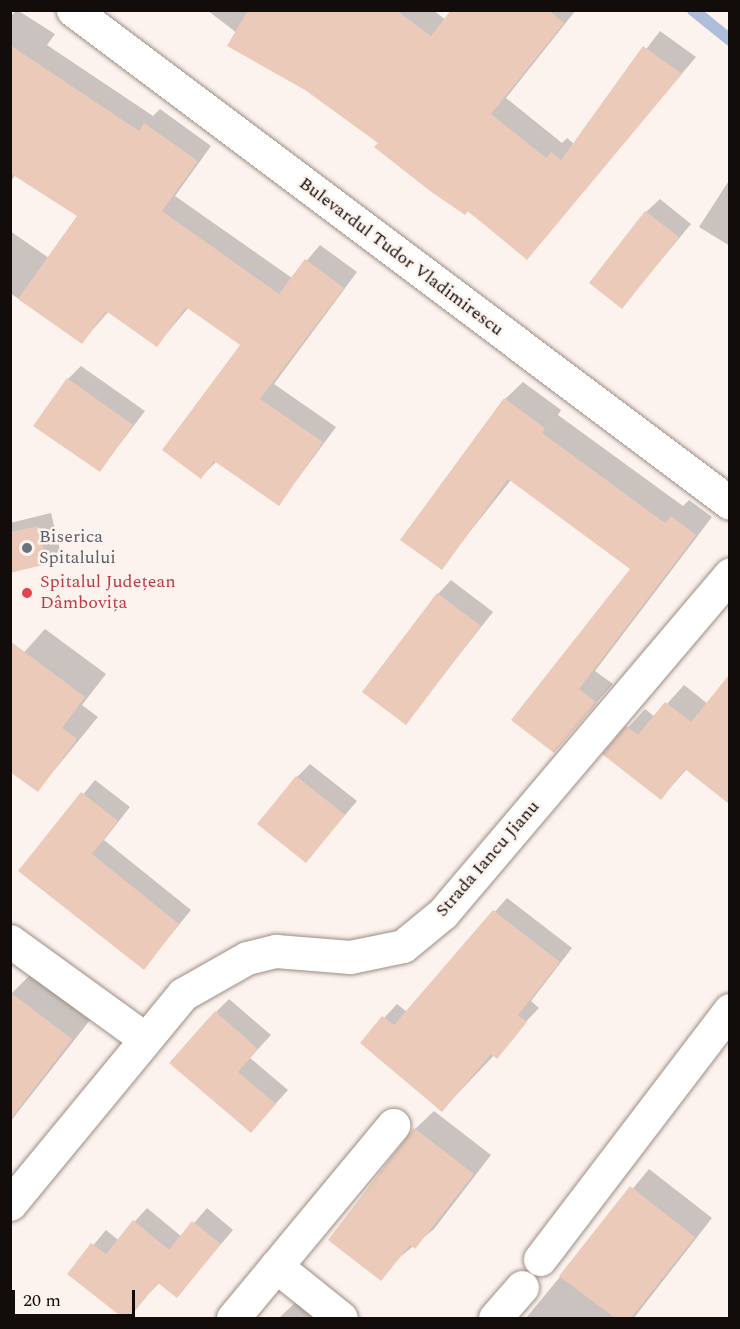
<!DOCTYPE html>
<html>
<head>
<meta charset="utf-8">
<style>
  body { margin:0 }
  #map { position:relative; width:740px; height:1329px; overflow:hidden; background:#fdf3ee; font-family:Spectral,serif }
  div>[style] { position:absolute }
  .shadow>* { inset:0; background:#0003 }
  .stream>* { height:12px; margin:-6px; padding:0 6px; transform-origin:6px; border-radius:6px; background:#afbdda }
  .building>* { inset:0; background:#ebcab9 }
  .roads { filter:drop-shadow(0 0 2px #9c8d85) drop-shadow(0 0 2px #9c8d85) }
  .minor>* { height:33px; margin:-16.5px; padding:0 16.5px; transform-origin:16.5px; border-radius:16.5px; background:#fff }
  .major>* { height:33px; margin:-16.5px; padding:0 16.5px; transform-origin:16.5px; border-radius:16.5px; background:#fff }
  .dots>* { width:16px; height:16px; translate:-50% -50%; box-sizing:border-box; border:3px solid #fdf3ee; border-radius:50% }
  span { translate:-50% -50%; white-space:nowrap; text-align:center; line-height:1.15; -webkit-text-stroke:5px #fdf3ee; paint-order:stroke }
  .street-label { font-size:18px; color:#120d0a }
  .worship-label { font-size:18px; color:#5b616d }
  .left { translate:0 -50%; text-align:left }
  .health-label { font-size:18px; color:#be3a42 }
  .frame { position:absolute; inset:0; border:12px solid #120d0a; pointer-events:none }
  .scale { position:absolute; left:12px; top:1290px; width:123px; height:27px; box-sizing:border-box; border:3px solid #120d0a; border-top:0; padding-left:8px; font-size:18px; line-height:21px; white-space:nowrap; color:#120d0a; -webkit-text-stroke:4px #fdf3ee; paint-order:stroke }
</style>
</head>
<body>
<div id="map">
  <div class="shadow">
    <div style="clip-path:polygon(17px 10px,55px 34px,47px 45px,153px 116px,160px 109px,211px 146px,175px 196px,292px 278px,320px 245px,357px 272px,274px 384px,336px 427px,279px 504px,217px 461px,201px 477px,242px 345px,189px 307px,157px 345px,109px 311px,82px 342px,10px 293px,10px 231px,49px 258px,79px 216px,16px 174px,10px 182px,10px 17px)"></div>
    <div style="clip-path:polygon(207px 10px,433px 10px,446px 20px,453px 10px,576px 10px,506px 98px,562px 143px,567px 138px,574px 144px,660px 31px,696px 57px,527px 257px)"></div>
    <div style="clip-path:polygon(730px 179px,730px 246px,699px 227px)"></div>
    <div style="clip-path:polygon(660px 199px,691px 224px,622px 307px,646px 212px)"></div>
    <div style="clip-path:polygon(81px 366px,145px 411px,100px 470px,68px 379px)"></div>
    <div style="clip-path:polygon(523px 382px,561px 410px,558px 415px,683px 506px,689px 500px,712px 517px,595px 671px,613px 684px,553px 751px,513px 720px,632px 568px,511px 480px,441px 568px,505px 399px)"></div>
    <div style="clip-path:polygon(51px 513px,60px 550px,46px 563px,10px 571px,10px 523px)"></div>
    <div style="clip-path:polygon(451px 580px,493px 612px,405px 723px,438px 594px)"></div>
    <div style="clip-path:polygon(45px 629px,106px 674px,82px 705px,98px 717px,38px 790px,10px 668px)"></div>
    <div style="clip-path:polygon(730px 678px,730px 802px,687px 769px,661px 798px,605px 753px,645px 709px,655px 717px,684px 685px,708px 704px)"></div>
    <div style="clip-path:polygon(310px 764px,357px 801px,306px 861px,297px 777px)"></div>
    <div style="clip-path:polygon(95px 780px,130px 807px,104px 840px,191px 910px,144px 968px,20px 871px)"></div>
    <div style="clip-path:polygon(507px 898px,572px 948px,531px 1001px,539px 1008px,442px 1110px,362px 1042px,397px 1004px,407px 1012px)"></div>
    <div style="clip-path:polygon(30px 975px,90px 1020px,10px 1122px,10px 995px)"></div>
    <div style="clip-path:polygon(229px 999px,271px 1035px,250px 1058px,288px 1090px,251px 1131px,216px 1012px)"></div>
    <div style="clip-path:polygon(434px 1111px,491px 1155px,434px 1229px,394px 1262px,415px 1129px)"></div>
    <div style="clip-path:polygon(649px 1169px,712px 1218px,634px 1318px,526px 1318px)"></div>
    <div style="clip-path:polygon(147px 1208px,182px 1237px,207px 1208px,233px 1230px,177px 1296px,160px 1282px,126px 1318px,69px 1274px,106px 1230px,118px 1240px)"></div>
    <div style="clip-path:polygon(298px 1300px,321px 1318px,279px 1318px)"></div>
  </div>
  <div class="stream">
    <div style="left:693px;top:10px;width:48px;rotate:39deg"></div>
  </div>
  <div class="building">
    <div style="clip-path:polygon(248px 10px,396px 10px,431px 36px,451px 10px,548px 10px,564px 23px,491px 114px,546px 158px,551px 152px,561px 160px,643px 46px,682px 74px,527px 260px,468px 211px,465px 215px,430px 191px,374px 147px,378px 143px,305px 90px,227px 46px)"></div>
    <div style="clip-path:polygon(10px 45px,139px 131px,144px 123px,198px 161px,162px 211px,279px 294px,305px 259px,344px 288px,260px 399px,323px 442px,279px 506px,214px 461px,201px 479px,162px 450px,240px 345px,186px 307px,157px 347px,106px 311px,82px 344px,18px 299px,77px 216px,10px 173px)"></div>
    <div style="clip-path:polygon(645px 211px,679px 237px,622px 309px,589px 283px)"></div>
    <div style="clip-path:polygon(67px 378px,133px 425px,100px 472px,33px 426px)"></div>
    <div style="clip-path:polygon(504px 398px,545px 428px,542px 433px,665px 523px,671px 516px,696px 535px,579px 689px,597px 703px,554px 753px,511px 720px,630px 569px,508px 479px,442px 570px,400px 540px)"></div>
    <div style="clip-path:polygon(38px 526px,47px 564px,10px 573px,10px 532px)"></div>
    <div style="clip-path:polygon(437px 593px,481px 626px,406px 725px,362px 692px)"></div>
    <div style="clip-path:polygon(10px 641px,85px 697px,62px 728px,77px 739px,38px 792px,10px 772px)"></div>
    <div style="clip-path:polygon(729px 675px,729px 804px,685px 769px,661px 800px,602px 754px,626px 726px,638px 735px,665px 702px,691px 722px)"></div>
    <div style="clip-path:polygon(296px 776px,345px 815px,306px 863px,257px 824px)"></div>
    <div style="clip-path:polygon(81px 792px,118px 821px,92px 854px,179px 924px,144px 970px,18px 871px)"></div>
    <div style="clip-path:polygon(493px 910px,560px 962px,518px 1015px,527px 1022px,497px 1059px,491px 1054px,442px 1112px,360px 1043px,382px 1016px,394px 1025px)"></div>
    <div style="clip-path:polygon(10px 992px,72px 1039px,10px 1120px)"></div>
    <div style="clip-path:polygon(215px 1011px,258px 1049px,238px 1072px,276px 1104px,251px 1133px,169px 1063px)"></div>
    <div style="clip-path:polygon(414px 1128px,474px 1174px,415px 1249px,410px 1245px,381px 1281px,328px 1240px)"></div>
    <div style="clip-path:polygon(630px 1186px,695px 1237px,631px 1318px,615px 1318px,559px 1276px)"></div>
    <div style="clip-path:polygon(133px 1220px,169px 1250px,192px 1221px,221px 1244px,177px 1298px,158px 1283px,129px 1318px,123px 1318px,67px 1274px,91px 1243px,106px 1254px)"></div>
  </div>
  <div class="roads">
    <div class="minor">
      <div style="left:10px;top:941px;width:165px;rotate:35.9deg"></div>
      <div style="left:10px;top:1204px;width:272px;rotate:-50.5deg"></div>
      <div style="left:183px;top:994px;width:73px;rotate:-29.4deg"></div>
      <div style="left:247px;top:958px;width:30px;rotate:-14deg"></div>
      <div style="left:276px;top:951px;width:74px;rotate:4.6deg"></div>
      <div style="left:350px;top:957px;width:54px;rotate:-11.7deg"></div>
      <div style="left:403px;top:946px;width:52px;rotate:-39.5deg"></div>
      <div style="left:443px;top:913px;width:444px;rotate:-49.7deg"></div>
      <div style="left:540px;top:1259px;width:313px;rotate:-52.7deg"></div>
      <div style="left:276px;top:1266px;width:83px;rotate:38.7deg"></div>
      <div style="left:233px;top:1318px;width:251px;rotate:-50.3deg"></div>
      <div style="left:495px;top:1318px;width:41px;rotate:-48.9deg"></div>
    </div>
    <div class="major">
      <div style="left:73px;top:10px;width:821px;rotate:36.88deg"></div>
    </div>
  </div>
  <div class="dots">
    <div style="left:27px;top:548px;background:#6b7280"></div>
    <div style="left:27px;top:593px;background:#e0444e"></div>
  </div>
  <div class="street-label">
    <span style="left:401px;top:257px;rotate:37deg">Bulevardul Tudor Vladimirescu</span>
    <span style="left:488px;top:859px;rotate:-49deg">Strada Iancu Jianu</span>
  </div>
  <div class="worship-label">
    <span class="left" style="left:39px;top:548px">Biserica<br>Spitalului</span>
  </div>
  <div class="health-label">
    <span class="left" style="left:40px;top:593px">Spitalul Județean<br>Dâmbovița</span>
  </div>
  <div class="frame"></div>
  <div class="scale">20 m</div>
</div>
</body>
</html>
